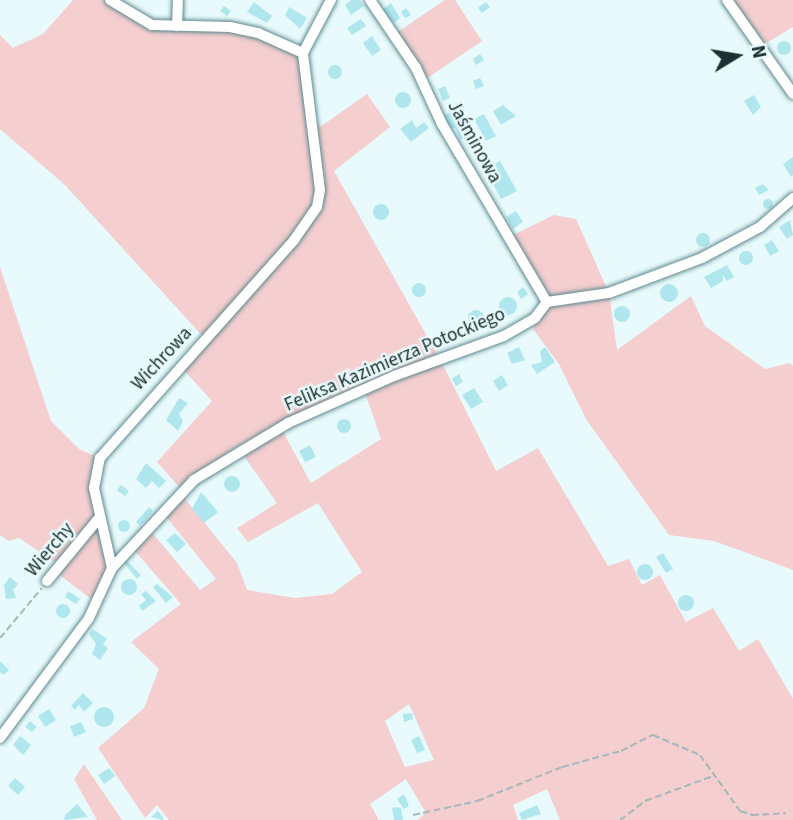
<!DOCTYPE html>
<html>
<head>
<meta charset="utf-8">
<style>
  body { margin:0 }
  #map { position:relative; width:793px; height:820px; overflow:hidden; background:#e8fafc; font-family:"Source Sans 3",sans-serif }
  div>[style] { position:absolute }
  .green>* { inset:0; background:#f5cecf }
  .building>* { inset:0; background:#b0e7ee }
  .round { border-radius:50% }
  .path>* { height:2px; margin-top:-1px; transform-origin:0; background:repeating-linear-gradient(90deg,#a6b8ba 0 7px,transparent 0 10.5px) }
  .roads { filter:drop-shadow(0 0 2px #5d898f) drop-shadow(0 0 2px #5d898f) }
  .minor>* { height:10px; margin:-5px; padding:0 5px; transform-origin:5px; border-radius:5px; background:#fff }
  span { translate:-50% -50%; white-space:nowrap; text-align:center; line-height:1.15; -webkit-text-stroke:5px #e8fafc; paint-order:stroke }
  .street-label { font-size:19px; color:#1d2f31 }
  .north { position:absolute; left:702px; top:21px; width:70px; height:70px; -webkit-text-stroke:5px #e8fafc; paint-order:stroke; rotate:79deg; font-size:19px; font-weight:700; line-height:28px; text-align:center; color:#1d2f31 }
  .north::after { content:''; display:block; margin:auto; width:24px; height:32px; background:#1d2f31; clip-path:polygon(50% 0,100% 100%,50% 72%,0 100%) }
</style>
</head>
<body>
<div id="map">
  <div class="green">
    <div style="clip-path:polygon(evenodd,73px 0,110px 0,152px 25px,230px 27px,303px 53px,312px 116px,320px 127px,367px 94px,390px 127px,334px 171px,441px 361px,496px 471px,538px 448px,608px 566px,629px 559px,642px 585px,660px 575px,686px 622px,713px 608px,739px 651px,758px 639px,793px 699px,793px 820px,560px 820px,547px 789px,513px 805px,518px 820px,417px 820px,426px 813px,406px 779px,370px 804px,379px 820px,169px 820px,157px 805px,145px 818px,98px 748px,144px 708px,159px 669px,131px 642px,181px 604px,134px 550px,150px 530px,200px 590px,216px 579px,164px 514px,182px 495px,237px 563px,247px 590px,295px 598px,332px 594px,362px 572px,318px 503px,248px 542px,237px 528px,277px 503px,241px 452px,282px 430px,311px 483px,381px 439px,363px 387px,286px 419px,233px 449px,180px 488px,157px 462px,212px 401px,182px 368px,207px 341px,65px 185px,0 129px,0 35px,13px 48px,43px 34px,73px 0,409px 704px,434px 760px,405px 767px,385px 721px,409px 704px)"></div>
    <div style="clip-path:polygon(445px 0,455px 0,482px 41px,426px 79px,395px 34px)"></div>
    <div style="clip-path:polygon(733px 0,793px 0,793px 27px,765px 44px)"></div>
    <div style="clip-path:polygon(554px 215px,576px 219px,609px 293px,617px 350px,691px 296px,705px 326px,765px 369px,790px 363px,793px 366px,793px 570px,714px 541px,669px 535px,586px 419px,559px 364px,533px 329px,547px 301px,511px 236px)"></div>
    <div style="clip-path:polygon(0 267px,51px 421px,79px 449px,97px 457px,91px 477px,100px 517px,62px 560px,53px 561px,19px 538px,9px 541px,0 535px)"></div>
    <div style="clip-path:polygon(96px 529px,101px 530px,108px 569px,94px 601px,57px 573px)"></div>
    <div style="clip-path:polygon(84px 764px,122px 820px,97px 820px,74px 779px)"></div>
  </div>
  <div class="building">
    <div style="clip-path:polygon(351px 0,360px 0,364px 6px,351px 15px,345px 5px)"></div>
    <div style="clip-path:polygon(254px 2px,272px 16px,267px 23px,247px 12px)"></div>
    <div style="clip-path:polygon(486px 2px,490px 7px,482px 13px,478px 8px)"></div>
    <div style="clip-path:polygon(391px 3px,400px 18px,394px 23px,383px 9px)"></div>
    <div style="clip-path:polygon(224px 6px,231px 11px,227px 16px,220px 11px)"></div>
    <div style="clip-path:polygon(289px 7px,307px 18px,300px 29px,285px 15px)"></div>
    <div style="clip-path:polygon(406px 8px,411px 15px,405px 18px,401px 12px)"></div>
    <div style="clip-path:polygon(361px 19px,366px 26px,352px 35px,347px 28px)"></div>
    <div style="clip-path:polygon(372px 36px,381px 50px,372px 56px,363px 43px)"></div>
    <div class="round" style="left:777px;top:41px;width:14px;height:14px"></div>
    <div style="clip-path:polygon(480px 54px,484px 60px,476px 65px,473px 59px)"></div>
    <div class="round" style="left:328px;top:65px;width:14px;height:14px"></div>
    <div style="clip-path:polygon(480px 78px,484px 86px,476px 89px,473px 81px)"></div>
    <div style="clip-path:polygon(445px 86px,450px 98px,443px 101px,438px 89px)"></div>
    <div class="round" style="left:395px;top:92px;width:16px;height:16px"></div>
    <div style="clip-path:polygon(754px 95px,761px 107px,753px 115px,744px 101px)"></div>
    <div style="clip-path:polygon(503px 105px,516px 116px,501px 125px,493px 111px)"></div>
    <div style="clip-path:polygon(455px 111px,468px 136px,460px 140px,456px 129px,447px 126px,445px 115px)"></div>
    <div style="clip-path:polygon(484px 114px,496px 136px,486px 141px,474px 119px)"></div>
    <div style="clip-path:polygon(412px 120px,416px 128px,424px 122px,429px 128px,411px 142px,400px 129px)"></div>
    <div style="clip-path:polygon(793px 157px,793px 175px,791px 177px,783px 164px)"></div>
    <div style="clip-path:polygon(500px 161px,517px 191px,501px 199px,485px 170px)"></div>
    <div style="clip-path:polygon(763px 184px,769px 190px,759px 195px,755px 188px)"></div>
    <div class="round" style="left:763px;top:199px;width:10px;height:10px"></div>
    <div class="round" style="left:373px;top:204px;width:16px;height:16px"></div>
    <div style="clip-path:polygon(516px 211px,523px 222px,513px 229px,506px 217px)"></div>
    <div style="clip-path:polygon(790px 220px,793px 235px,787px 239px,779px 227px)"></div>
    <div class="round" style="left:696px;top:233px;width:14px;height:14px"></div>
    <div style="clip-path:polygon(772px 240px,779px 251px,770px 256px,764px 245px)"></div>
    <div class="round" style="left:739px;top:251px;width:14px;height:14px"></div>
    <div style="clip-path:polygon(727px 265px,734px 277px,727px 281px,723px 275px,723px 281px,711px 288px,704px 277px)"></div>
    <div class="round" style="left:412px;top:283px;width:14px;height:14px"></div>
    <div class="round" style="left:660px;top:284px;width:18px;height:18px"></div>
    <div style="clip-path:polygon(523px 287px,528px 294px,521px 299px,517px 292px)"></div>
    <div class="round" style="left:499px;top:297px;width:18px;height:18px"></div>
    <div class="round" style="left:614px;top:306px;width:16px;height:16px"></div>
    <div class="round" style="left:468px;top:310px;width:16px;height:16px"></div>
    <div style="clip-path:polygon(519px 347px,525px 360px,512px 364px,507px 353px)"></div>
    <div style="clip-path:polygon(545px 347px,555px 362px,537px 374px,531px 365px,542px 362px,540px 351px)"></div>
    <div style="clip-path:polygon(459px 374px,463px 382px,456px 386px,452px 379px)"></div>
    <div style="clip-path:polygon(502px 375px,508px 385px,499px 391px,493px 381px)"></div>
    <div style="clip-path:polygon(474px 388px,483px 402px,471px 409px,462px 395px)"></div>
    <div style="clip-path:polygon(179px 398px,188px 403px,179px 414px,183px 421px,178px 431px,166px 420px)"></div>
    <div class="round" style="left:337px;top:419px;width:14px;height:14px"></div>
    <div style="clip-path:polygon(310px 445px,316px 457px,305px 462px,299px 451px)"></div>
    <div style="clip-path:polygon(146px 463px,166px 481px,159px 488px,152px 481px,146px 488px,136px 479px)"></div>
    <div class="round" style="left:224px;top:476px;width:16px;height:16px"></div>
    <div style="clip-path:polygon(121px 485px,129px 491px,125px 496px,117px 490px)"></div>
    <div style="clip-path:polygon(201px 492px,218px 512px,204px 523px,192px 509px)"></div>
    <div style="clip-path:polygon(149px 507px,153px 511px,140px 526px,136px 522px)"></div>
    <div class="round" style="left:118px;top:520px;width:12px;height:12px"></div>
    <div style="clip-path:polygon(175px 533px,186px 544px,177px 552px,166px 540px)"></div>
    <div style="clip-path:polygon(663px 553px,673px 569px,666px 573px,656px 557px)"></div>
    <div style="clip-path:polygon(126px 560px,141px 575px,137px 579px,124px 563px)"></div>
    <div class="round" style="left:637px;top:564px;width:16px;height:16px"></div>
    <div style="clip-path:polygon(10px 577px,18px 584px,13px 590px,16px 598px,6px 599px,4px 585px)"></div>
    <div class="round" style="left:121px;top:579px;width:16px;height:16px"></div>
    <div style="clip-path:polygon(157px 584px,173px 597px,166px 603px,153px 587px)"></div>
    <div style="clip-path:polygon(68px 591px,80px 599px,76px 604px,65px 597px)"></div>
    <div style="clip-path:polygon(146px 591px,156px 601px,142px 611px,139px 606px,146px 600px,141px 594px)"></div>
    <div class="round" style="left:678px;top:595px;width:16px;height:16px"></div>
    <div class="round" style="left:56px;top:604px;width:14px;height:14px"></div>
    <div style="clip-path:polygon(93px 629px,107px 639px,103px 644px,108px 648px,100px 660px,92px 654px,96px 644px,89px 634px)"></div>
    <div style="clip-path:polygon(0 661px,9px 670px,4px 675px,0 672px)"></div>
    <div style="clip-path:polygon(83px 693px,93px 703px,84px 712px,79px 705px,75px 710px,71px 706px)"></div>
    <div class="round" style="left:94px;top:707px;width:20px;height:20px"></div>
    <div style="clip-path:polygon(49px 709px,56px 720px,45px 727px,38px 716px)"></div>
    <div style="clip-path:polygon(412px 713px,413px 719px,404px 722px,403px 714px)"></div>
    <div style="clip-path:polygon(30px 721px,37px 727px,32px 732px,25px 727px)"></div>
    <div style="clip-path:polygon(81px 722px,86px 732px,74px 737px,70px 726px)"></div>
    <div style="clip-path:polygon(20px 736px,31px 745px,23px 755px,13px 745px)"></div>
    <div style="clip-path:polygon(419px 736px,425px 750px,417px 753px,411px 740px)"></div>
    <div style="clip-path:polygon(109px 768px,115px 776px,104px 784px,98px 775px)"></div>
    <div style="clip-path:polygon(15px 778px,25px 787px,18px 795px,8px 786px)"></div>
    <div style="clip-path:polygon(404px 794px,409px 806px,404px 809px,397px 799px)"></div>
    <div style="clip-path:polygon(77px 804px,88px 817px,64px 820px,65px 815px)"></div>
    <div style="clip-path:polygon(537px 805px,541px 814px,522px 820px,519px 813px)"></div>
    <div style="clip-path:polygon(397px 807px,401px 808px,403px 820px,394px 820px,392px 808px)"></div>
    <div style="clip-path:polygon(158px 811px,164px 819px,163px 820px,151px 817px)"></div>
  </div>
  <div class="path">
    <div style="left:0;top:638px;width:65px;rotate:-50deg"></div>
    <div style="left:413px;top:815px;width:66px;rotate:-12.3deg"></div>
    <div style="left:477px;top:801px;width:92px;rotate:-21.8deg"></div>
    <div style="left:562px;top:767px;width:61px;rotate:-15.2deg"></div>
    <div style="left:621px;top:751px;width:36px;rotate:-27deg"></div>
    <div style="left:653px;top:735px;width:51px;rotate:23.1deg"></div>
    <div style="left:700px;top:755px;width:69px;rotate:54.5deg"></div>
    <div style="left:740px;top:811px;width:13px;rotate:18deg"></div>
    <div style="left:752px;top:815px;width:34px;rotate:-3deg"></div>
    <div style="left:620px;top:820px;width:31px;rotate:-37deg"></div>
    <div style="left:645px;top:801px;width:72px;rotate:-20.2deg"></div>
  </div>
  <div class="roads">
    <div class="minor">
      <div style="left:110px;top:0;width:49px;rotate:30.8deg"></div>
      <div style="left:152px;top:25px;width:78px;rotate:1.5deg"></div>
      <div style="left:230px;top:27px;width:29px;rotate:12deg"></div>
      <div style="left:258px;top:33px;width:49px;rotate:24deg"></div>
      <div style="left:370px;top:0;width:82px;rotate:55.9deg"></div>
      <div style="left:416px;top:68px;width:62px;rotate:65.1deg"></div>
      <div style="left:442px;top:124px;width:207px;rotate:59.5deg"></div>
      <div style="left:727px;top:0;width:115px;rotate:54.9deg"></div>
      <div style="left:177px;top:26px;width:26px;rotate:-88deg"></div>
      <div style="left:112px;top:568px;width:120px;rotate:-47deg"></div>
      <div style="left:194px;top:480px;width:110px;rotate:-31.2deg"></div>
      <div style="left:288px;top:423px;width:116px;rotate:-23.9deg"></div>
      <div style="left:394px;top:376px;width:117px;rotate:-20deg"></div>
      <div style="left:504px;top:336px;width:36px;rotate:-30deg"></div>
      <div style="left:535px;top:318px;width:20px;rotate:-53deg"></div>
      <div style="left:547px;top:302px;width:63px;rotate:-8.3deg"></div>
      <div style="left:609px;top:293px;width:99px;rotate:-20.6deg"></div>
      <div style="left:702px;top:258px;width:66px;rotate:-28.1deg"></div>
      <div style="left:760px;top:227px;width:44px;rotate:-41.3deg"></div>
      <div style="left:47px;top:581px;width:83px;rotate:-50.4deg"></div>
      <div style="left:0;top:738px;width:149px;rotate:-53.4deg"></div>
      <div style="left:89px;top:618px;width:55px;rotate:-65.3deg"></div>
      <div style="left:112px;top:568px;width:82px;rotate:-102.7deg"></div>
      <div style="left:94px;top:488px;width:31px;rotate:-79deg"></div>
      <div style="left:100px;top:458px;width:292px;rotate:-48.3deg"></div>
      <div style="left:294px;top:240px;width:40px;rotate:-55.1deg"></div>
      <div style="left:317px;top:207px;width:17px;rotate:-80deg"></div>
      <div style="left:320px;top:190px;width:138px;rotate:-97.1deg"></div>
      <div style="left:303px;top:53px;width:60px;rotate:-62.2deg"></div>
    </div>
  </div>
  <div class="street-label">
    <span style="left:474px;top:142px;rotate:61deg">Jaśminowa</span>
    <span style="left:162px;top:359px;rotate:-47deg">Wichrowa</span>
    <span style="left:395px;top:360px;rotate:-23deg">Feliksa Kazimierza Potockiego</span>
    <span style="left:50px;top:550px;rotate:-50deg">Wierchy</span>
  </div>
  <div class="north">N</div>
</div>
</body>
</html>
